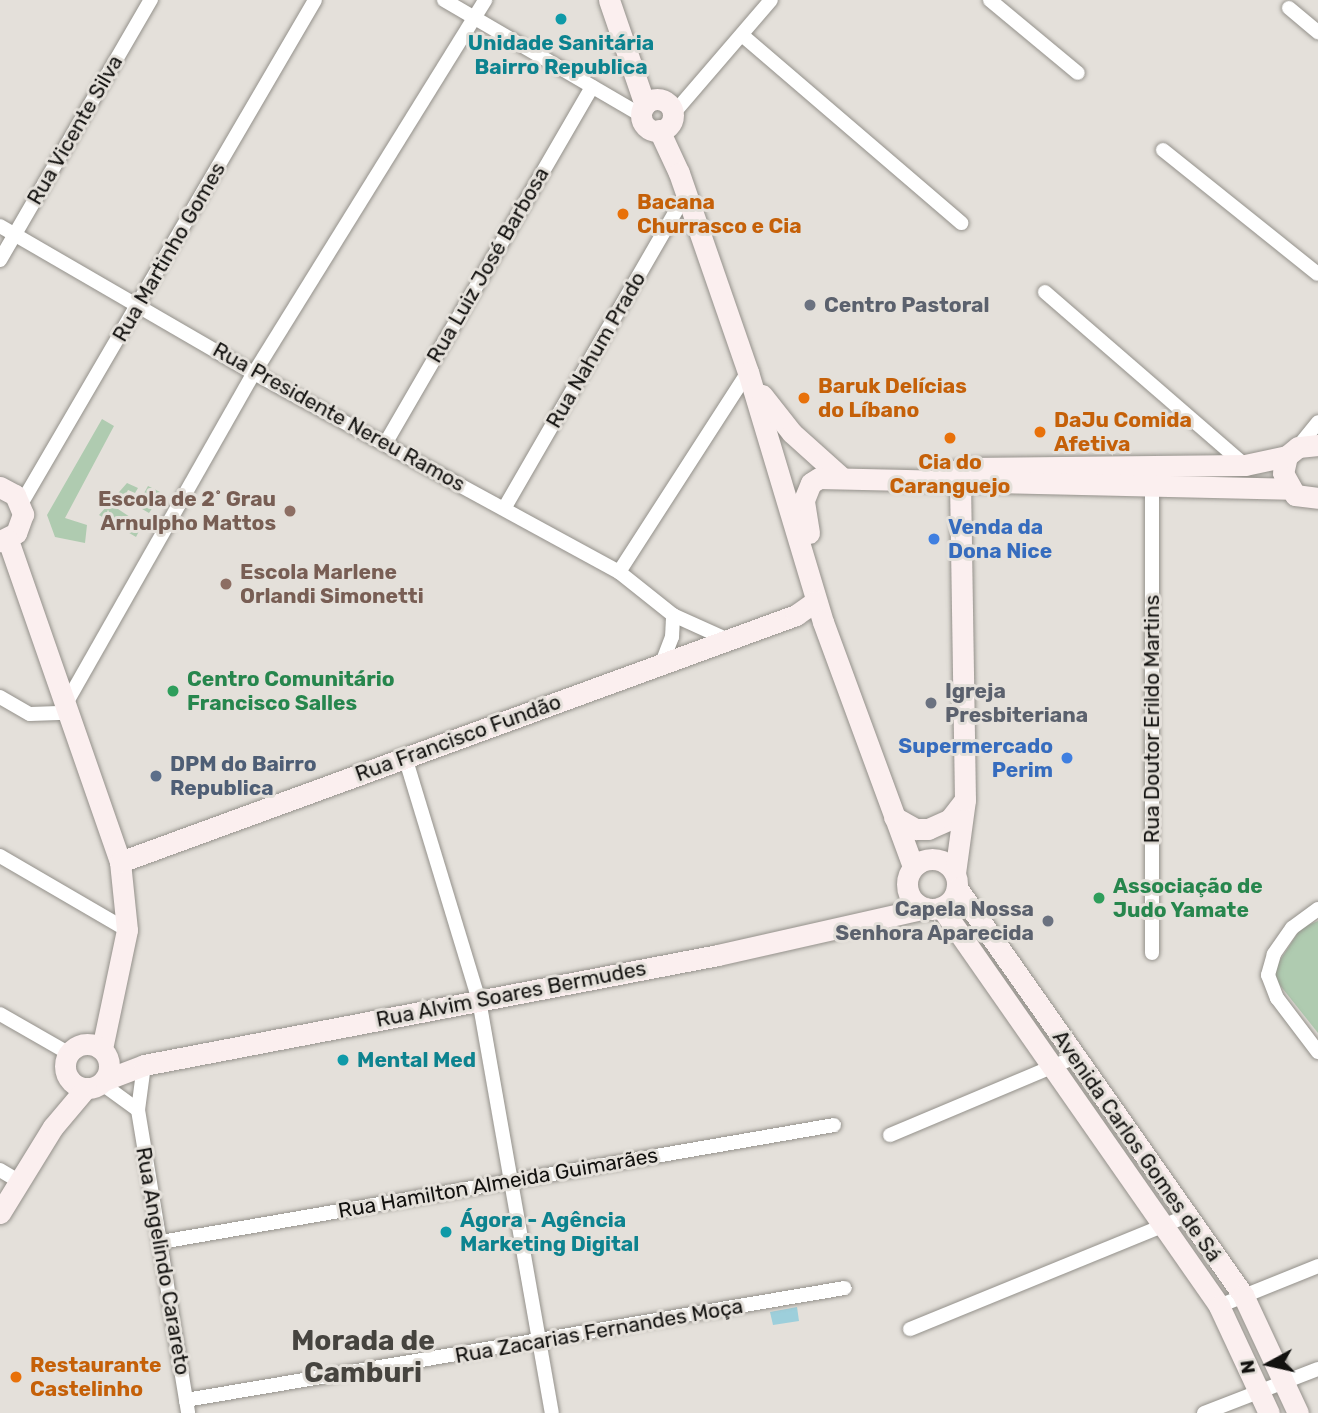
<!DOCTYPE html>
<html>
<head>
<meta charset="utf-8">
<style>
	body { margin:0 }
	#map { position:relative; width:1318px; height:1413px; overflow:hidden; background:#e4e0da; font-family:Rubik,sans-serif }
	div>[style] { position:absolute }
	[style*='--x'] { left:calc(var(--x)*1px); top:calc(var(--y)*1px); width:calc(var(--w)*1px); rotate:calc(var(--a)*1deg) }
	.green>* { inset:0; background:#afcbb0 }
	.water>* { inset:0; background:#9dcfdb }
	.roads { filter:drop-shadow(0 0 2px #94918b) drop-shadow(0 0 2px #94918b) }
	.street>* { height:14px; margin:-7px; padding:0 7px; transform-origin:7px; border-radius:7px; background:#fff }
	.secondary>* { height:21px; margin:-10.5px; padding:0 10.5px; transform-origin:10.5px; border-radius:10.5px; background:#fbefef }
	.secondary>.ring { margin:-10.5px; padding:0; box-sizing:content-box; background:none; border:21px solid #fbefef; border-radius:50% }
	.dots>* { width:19px; height:19px; translate:-50% -50%; box-sizing:border-box; border:4px solid #e4e0da; border-radius:50% }
	span { translate:-50% -50%; white-space:nowrap; text-align:center; line-height:1.15; -webkit-text-stroke:6px #e4e0da; paint-order:stroke }
	.culture-label { font-size:21px; color:#0d838f; font-weight:700 }
	.left { translate:0 -50%; text-align:left }
	.street-label { font-size:21px; color:#12110f }
	.food-label { font-size:21px; color:#c56008; font-weight:700 }
	.worship-label { font-size:21px; color:#5b616d; font-weight:700 }
	.right { translate:-100% -50%; text-align:right }
	.education-label { font-size:21px; color:#785e54; font-weight:700 }
	.shop-label { font-size:21px; color:#366cbe; font-weight:700 }
	.leisure-label { font-size:21px; color:#27864d; font-weight:700 }
	.service-label { font-size:21px; color:#4e5e75; font-weight:700 }
	.district-label { font-size:28px; color:#46443f; font-weight:700 }
	.north { position:absolute; left:1234px; top:1329px; width:70px; height:70px; -webkit-text-stroke:5px #e4e0da; paint-order:stroke; rotate:262deg; font-size:19px; font-weight:700; line-height:28px; text-align:center; color:#12110f }
	.north::after { content:''; display:block; margin:auto; width:24px; height:32px; background:#12110f; clip-path:polygon(50% 0,100% 100%,50% 72%,0 100%) }
</style>
</head>
<body>
<div id="map">
	<div class="green">
		<i style="clip-path:polygon(102px 419px,114px 426px,65px 518px,87px 525px,85px 543px,55px 537px,47px 515px)"></i>
		<i style="clip-path:polygon(127px 483px,138px 488px,135px 493px,128px 490px,118px 509px,142px 525px,136px 537px,99px 515px)"></i>
		<i style="clip-path:polygon(148px 486px,162px 493px,149px 513px,137px 506px)"></i>
		<i style="clip-path:polygon(1318px 921px,1318px 1033px,1271px 974px,1301px 928px)"></i>
	</div>
	<div class="water">
		<i style="clip-path:polygon(797px 1307px,799px 1321px,773px 1325px,770px 1312px)"></i>
	</div>
	<div class="roads">
		<div class="street">
			<i style="--x:444;--y:0;--w:228;--a:30.3"></i>
			<i style="--x:990;--y:0;--w:114;--a:39.7"></i>
			<i style="--x:1289;--y:8;--w:38;--a:40"></i>
			<i style="--x:742;--y:35;--w:289;--a:40.6"></i>
			<i style="--x:673;--y:114;--w:150;--a:-49.3"></i>
			<i style="--x:1163;--y:150;--w:198;--a:38.7"></i>
			<i style="--x:0;--y:226;--w:293;--a:30.1"></i>
			<i style="--x:254;--y:373;--w:416;--a:28.6"></i>
			<i style="--x:619;--y:572;--w:69;--a:38.5"></i>
			<i style="--x:673;--y:615;--w:58;--a:24.4"></i>
			<i style="--x:0;--y:260;--w:301;--a:-59.9"></i>
			<i style="--x:1045;--y:292;--w:264;--a:40.9"></i>
			<i style="--x:385;--y:444;--w:413;--a:-59.9"></i>
			<i style="--x:1298;--y:447;--w:32;--a:-51"></i>
			<i style="--x:21;--y:504;--w:583;--a:-59.74"></i>
			<i style="--x:505;--y:507;--w:362;--a:-60"></i>
			<i style="--x:619;--y:572;--w:238;--a:-57.2"></i>
			<i style="--x:662;--y:663;--w:28;--a:-69"></i>
			<i style="--x:672;--y:637;--w:22;--a:-87"></i>
			<i style="--x:0;--y:697;--w:34;--a:30"></i>
			<i style="--x:30;--y:714;--w:36;--a:-2"></i>
			<i style="--x:64;--y:707;--w:384;--a:-60.4"></i>
			<i style="--x:254;--y:373;--w:439;--a:-58.2"></i>
			<i style="--x:405;--y:757;--w:254;--a:73.1"></i>
			<i style="--x:479;--y:1000;--w:419;--a:80"></i>
			<i style="--x:0;--y:856;--w:147;--a:30.2"></i>
			<i style="--x:1318;--y:909;--w:32;--a:144"></i>
			<i style="--x:1292;--y:928;--w:32;--a:125"></i>
			<i style="--x:1274;--y:954;--w:22;--a:106"></i>
			<i style="--x:1268;--y:975;--w:25;--a:69"></i>
			<i style="--x:1277;--y:998;--w:68;--a:52.8"></i>
			<i style="--x:1152;--y:953;--w:468;--a:-90"></i>
			<i style="--x:0;--y:1014;--w:78;--a:29.8"></i>
			<i style="--x:144;--y:1065;--w:45;--a:97.6"></i>
			<i style="--x:138;--y:1110;--w:307;--a:80.6"></i>
			<i style="--x:101;--y:1083;--w:46;--a:36.1"></i>
			<i style="--x:890;--y:1135;--w:199;--a:-22.8"></i>
			<i style="--x:0;--y:1170;--w:23;--a:31"></i>
			<i style="--x:161;--y:1242;--w:683;--a:-9.86"></i>
			<i style="--x:1219;--y:1306;--w:107;--a:-22"></i>
			<i style="--x:910;--y:1329;--w:299;--a:-22.2"></i>
			<i style="--x:186;--y:1400;--w:668;--a:-9.65"></i>
			<i style="--x:1204;--y:1413;--w:122;--a:-21.1"></i>
		</div>
		<div class="secondary">
			<i style="--x:609;--y:0;--w:111;--a:71.1"></i>
			<i class="ring" style="left:641px;top:99px;width:11px;height:11px"></i>
			<i style="--x:659;--y:130;--w:47;--a:65.1"></i>
			<i style="--x:679;--y:173;--w:211;--a:70.9"></i>
			<i style="--x:748;--y:372;--w:261;--a:73.3"></i>
			<i style="--x:823;--y:622;--w:261;--a:69.8"></i>
			<i style="--x:762;--y:395;--w:48;--a:51.7"></i>
			<i style="--x:792;--y:433;--w:66;--a:41.9"></i>
			<i style="--x:1318;--y:445;--w:20;--a:174"></i>
			<i style="--x:1298;--y:447;--w:14;--a:141"></i>
			<i style="--x:1287;--y:456;--w:17;--a:103"></i>
			<i style="--x:1283;--y:473;--w:25;--a:61"></i>
			<i style="--x:1295;--y:495;--w:23;--a:7"></i>
			<i style="--x:944;--y:473;--w:26;--a:-11"></i>
			<i style="--x:970;--y:468;--w:275;--a:-0.6"></i>
			<i style="--x:1245;--y:465;--w:43;--a:-12.1"></i>
			<i style="--x:0;--y:487;--w:17;--a:28"></i>
			<i style="--x:15;--y:495;--w:21;--a:67"></i>
			<i style="--x:23;--y:514;--w:20;--a:110"></i>
			<i style="--x:16;--y:533;--w:18;--a:153"></i>
			<i style="--x:809;--y:533;--w:33;--a:-99"></i>
			<i style="--x:804;--y:500;--w:18;--a:-68"></i>
			<i style="--x:811;--y:483;--w:9;--a:-32"></i>
			<i style="--x:819;--y:478;--w:470;--a:1.3"></i>
			<i style="--x:8;--y:540;--w:341;--a:70.8"></i>
			<i style="--x:120;--y:862;--w:68;--a:84.1"></i>
			<i style="--x:127;--y:930;--w:122;--a:101.9"></i>
			<i style="--x:894;--y:817;--w:25;--a:29"></i>
			<i style="--x:916;--y:829;--w:12;--a:0"></i>
			<i style="--x:928;--y:829;--w:24;--a:-24"></i>
			<i style="--x:950;--y:819;--w:24;--a:-52"></i>
			<i class="ring" style="left:907px;top:859px;width:29px;height:29px"></i>
			<i style="--x:120;--y:862;--w:720;--a:-20.07"></i>
			<i style="--x:796;--y:615;--w:24;--a:-35"></i>
			<i style="--x:955;--y:873;--w:74;--a:-82.2"></i>
			<i style="--x:965;--y:800;--w:317;--a:-90.9"></i>
			<i style="--x:957;--y:888;--w:497;--a:54.9"></i>
			<i style="--x:1243;--y:1295;--w:130;--a:65"></i>
			<i style="--x:941;--y:907;--w:486;--a:55.1"></i>
			<i style="--x:1219;--y:1306;--w:118;--a:65"></i>
			<i class="ring" style="left:65px;top:1044px;width:23px;height:23px"></i>
			<i style="--x:105;--y:1080;--w:42;--a:-21"></i>
			<i style="--x:144;--y:1065;--w:584;--a:-10.85"></i>
			<i style="--x:718;--y:955;--w:213;--a:-12.7"></i>
			<i style="--x:0;--y:1213;--w:101;--a:-58.4"></i>
			<i style="--x:53;--y:1127;--w:51;--a:-49.8"></i>
		</div>
	</div>
	<div class="dots">
		<i style="left:561px;top:19px;background:#0f9aa8"></i>
		<i style="left:623px;top:214px;background:#e8710a"></i>
		<i style="left:810px;top:305px;background:#6b7280"></i>
		<i style="left:804px;top:398px;background:#e8710a"></i>
		<i style="left:1040px;top:432px;background:#e8710a"></i>
		<i style="left:950px;top:438px;background:#e8710a"></i>
		<i style="left:290px;top:511px;background:#8d6e63"></i>
		<i style="left:934px;top:539px;background:#3f7fe0"></i>
		<i style="left:226px;top:584px;background:#8d6e63"></i>
		<i style="left:173px;top:691px;background:#2e9e5b"></i>
		<i style="left:931px;top:703px;background:#6b7280"></i>
		<i style="left:1067px;top:758px;background:#3f7fe0"></i>
		<i style="left:156px;top:776px;background:#5c6f8a"></i>
		<i style="left:1099px;top:898px;background:#2e9e5b"></i>
		<i style="left:1048px;top:921px;background:#6b7280"></i>
		<i style="left:343px;top:1060px;background:#0f9aa8"></i>
		<i style="left:446px;top:1232px;background:#0f9aa8"></i>
		<i style="left:16px;top:1377px;background:#e8710a"></i>
	</div>
	<div class="culture-label">
		<span style="left:561px;top:55px">Unidade Sanitária<br>Bairro Republica</span>
		<span class="left" style="left:357px;top:1060px">Mental Med</span>
		<span class="left" style="left:460px;top:1232px">Ágora - Agência<br>Marketing Digital</span>
	</div>
	<div class="street-label">
		<span style="left:75px;top:130px;rotate:-60deg">Rua Vicente Silva</span>
		<span style="left:169px;top:252px;rotate:-60deg">Rua Martinho Gomes</span>
		<span style="left:488px;top:265px;rotate:-60deg">Rua Luiz José Barbosa</span>
		<span style="left:596px;top:350px;rotate:-60deg">Rua Nahum Prado</span>
		<span style="left:339px;top:417px;rotate:29deg">Rua Presidente Nereu Ramos</span>
		<span style="left:1152px;top:719px;rotate:-90deg">Rua Doutor Erildo Martins</span>
		<span style="left:458px;top:738px;rotate:-20deg">Rua Francisco Fundão</span>
		<span style="left:511px;top:994px;rotate:-11deg">Rua Alvim Soares Bermudes</span>
		<span style="left:1137px;top:1146px;rotate:55deg">Avenida Carlos Gomes de Sá</span>
		<span style="left:498px;top:1183px;rotate:-10deg">Rua Hamilton Almeida Guimarães</span>
		<span style="left:163px;top:1261px;rotate:80deg">Rua Angelindo Carareto</span>
		<span style="left:599px;top:1331px;rotate:-10deg">Rua Zacarias Fernandes Moça</span>
	</div>
	<div class="food-label">
		<span class="left" style="left:637px;top:214px">Bacana<br>Churrasco e Cia</span>
		<span class="left" style="left:818px;top:398px">Baruk Delícias<br>do Líbano</span>
		<span class="left" style="left:1054px;top:432px">DaJu Comida<br>Afetiva</span>
		<span style="left:950px;top:474px">Cia do<br>Caranguejo</span>
		<span class="left" style="left:30px;top:1377px">Restaurante<br>Castelinho</span>
	</div>
	<div class="worship-label">
		<span class="left" style="left:824px;top:305px">Centro Pastoral</span>
		<span class="left" style="left:945px;top:703px">Igreja<br>Presbiteriana</span>
		<span class="right" style="left:1034px;top:921px">Capela Nossa<br>Senhora Aparecida</span>
	</div>
	<div class="education-label">
		<span class="right" style="left:276px;top:511px">Escola de 2˚ Grau<br>Arnulpho Mattos</span>
		<span class="left" style="left:240px;top:584px">Escola Marlene<br>Orlandi Simonetti</span>
	</div>
	<div class="shop-label">
		<span class="left" style="left:948px;top:539px">Venda da<br>Dona Nice</span>
		<span class="right" style="left:1053px;top:758px">Supermercado<br>Perim</span>
	</div>
	<div class="leisure-label">
		<span class="left" style="left:187px;top:691px">Centro Comunitário<br>Francisco Salles</span>
		<span class="left" style="left:1113px;top:898px">Associação de<br>Judo Yamate</span>
	</div>
	<div class="service-label">
		<span class="left" style="left:170px;top:776px">DPM do Bairro<br>Republica</span>
	</div>
	<div class="district-label">
		<span style="left:363px;top:1357px">Morada de<br>Camburi</span>
	</div>
	<div class="north">N</div>
</div>
</body>
</html>
